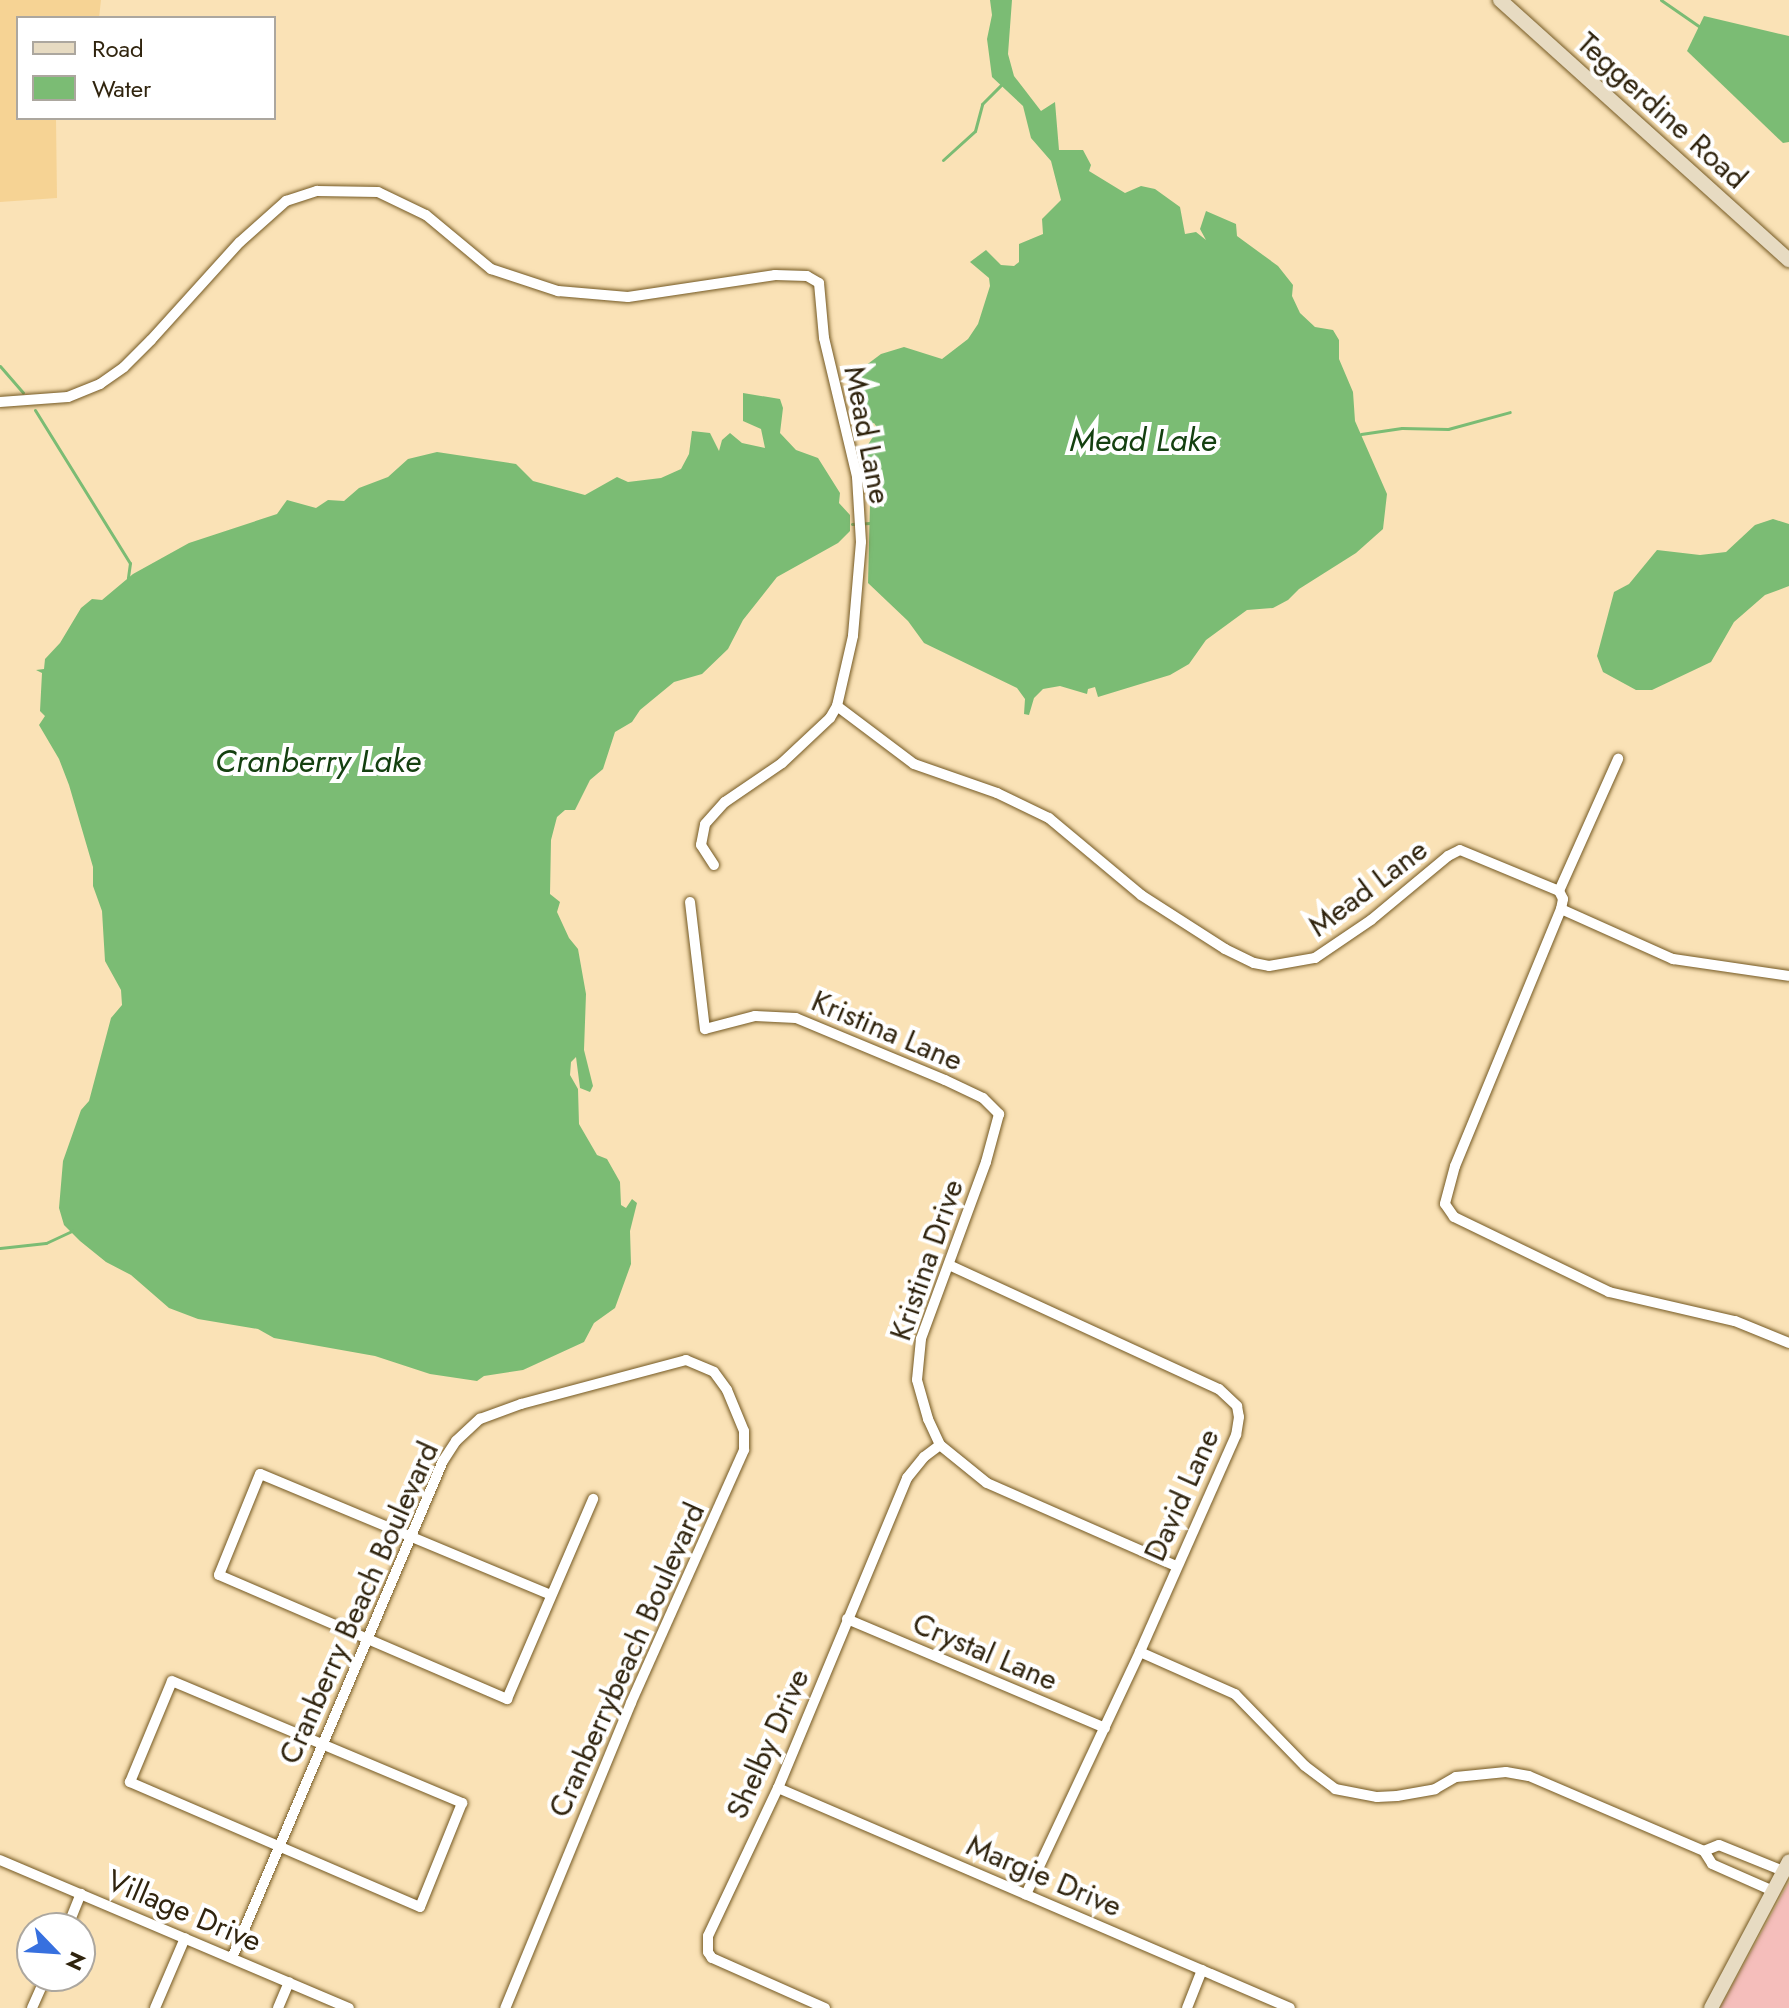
<!DOCTYPE html>
<html>
<head>
<meta charset="utf-8">
<style>
	body { margin:0 }
	#map { position:relative; width:1789px; height:2008px; overflow:hidden; background:#fae2b6; font-family:Jost,sans-serif }
	div>[style] { position:absolute }
	[style*='--x'] { left:calc(var(--x)*1px); top:calc(var(--y)*1px); width:calc(var(--w)*1px); rotate:calc(var(--a)*1deg) }
	.built>* { inset:0; background:#f6d394 }
	.green>* { inset:0; background:#f5bebb }
	.water>* { inset:0; background:#7bbc74 }
	.stream>* { height:3px; margin:-1.5px; padding:0 1.5px; transform-origin:1.5px; border-radius:1.5px; background:#7bbc74 }
	.roads { filter:drop-shadow(0 0 2px #745923) drop-shadow(0 0 2px #745923) }
	.street>* { height:10px; margin:-5px; padding:0 5px; transform-origin:5px; border-radius:5px; background:#fff }
	.secondary>* { height:14px; margin:-7px; padding:0 7px; transform-origin:7px; border-radius:7px; background:#e7dbc2 }
	span { translate:-50% -50%; white-space:nowrap; text-align:center; line-height:1.15; -webkit-text-stroke:8px #fff; paint-order:stroke }
	.street-label { font-size:30px; color:#30240e }
	.water-label { font-size:32px; color:#144010; font-style:italic }
	.legend { position:absolute; left:16px; top:16px; width:260px; height:104px; box-sizing:border-box; background:#fff; border:2px solid #aca79f; margin:0; padding:10px 14px; list-style:none; font-size:24px; color:#30240e }
	.legend li { display:flex; align-items:center; gap:16px; height:40px }
	.legend b { width:40px; border:2px solid #aca79f }
	.north { position:absolute; left:16px; top:1912px; width:80px; height:80px; box-sizing:border-box; background:#fff; border:2px solid #aca79f; border-radius:50%; rotate:115deg; font-size:22px; font-weight:700; line-height:32px; text-align:center; color:#30240e }
	.north::after { content:''; display:block; margin:auto; width:28px; height:36px; background:#3770df; clip-path:polygon(50% 0,100% 100%,50% 72%,0 100%) }
</style>
</head>
<body>
<div id="map">
	<div class="built">
		<i style="clip-path:polygon(0 0,101px 0,99px 18px,18px 18px,18px 118px,56px 118px,57px 198px,0 202px)"></i>
	</div>
	<div class="green">
		<i style="clip-path:polygon(1789px 1882px,1789px 2008px,1720px 2008px)"></i>
	</div>
	<div class="water">
		<i style="clip-path:polygon(990px 0,1012px 0,1008px 54px,1014px 76px,1041px 111px,1055px 102px,1059px 150px,1083px 150px,1091px 165px,1089px 171px,1125px 193px,1141px 186px,1155px 189px,1180px 207px,1185px 234px,1196px 232px,1206px 240px,1200px 229px,1206px 211px,1236px 224px,1237px 236px,1278px 266px,1293px 285px,1292px 296px,1300px 313px,1315px 327px,1333px 330px,1339px 340px,1339px 359px,1353px 392px,1355px 421px,1387px 494px,1383px 529px,1356px 553px,1299px 589px,1288px 600px,1273px 608px,1247px 610px,1206px 640px,1189px 664px,1170px 675px,1098px 697px,1095px 687px,1088px 689px,1087px 694px,1060px 686px,1043px 689px,1034px 698px,1029px 715px,1024px 714px,1025px 699px,1017px 688px,924px 643px,908px 621px,868px 583px,870px 503px,862px 454px,878px 429px,874px 423px,860px 429px,846px 390px,861px 369px,881px 354px,904px 347px,942px 359px,968px 339px,978px 324px,990px 286px,989px 278px,970px 262px,986px 250px,1001px 265px,1014px 266px,1019px 262px,1019px 244px,1043px 234px,1042px 219px,1061px 200px,1051px 161px,1031px 138px,1023px 106px,992px 77px,987px 39px,992px 15px)"></i>
		<i style="clip-path:polygon(1704px 16px,1789px 36px,1789px 142px,1783px 143px,1687px 51px)"></i>
		<i style="clip-path:polygon(743px 393px,780px 399px,783px 408px,780px 433px,796px 450px,818px 458px,840px 493px,839px 503px,850px 515px,850px 531px,838px 543px,777px 577px,743px 620px,728px 649px,702px 674px,674px 682px,640px 710px,632px 722px,615px 732px,603px 769px,590px 780px,575px 810px,565px 810px,557px 817px,551px 840px,550px 894px,560px 902px,557px 912px,569px 938px,578px 949px,586px 994px,584px 1050px,593px 1086px,590px 1092px,580px 1088px,576px 1057px,571px 1062px,570px 1075px,578px 1089px,579px 1124px,597px 1155px,607px 1159px,620px 1182px,621px 1205px,626px 1208px,632px 1199px,637px 1203px,630px 1231px,631px 1264px,615px 1308px,594px 1323px,584px 1342px,523px 1370px,484px 1376px,477px 1381px,430px 1374px,375px 1356px,274px 1338px,258px 1329px,198px 1319px,169px 1308px,131px 1275px,106px 1262px,80px 1241px,64px 1225px,59px 1208px,63px 1161px,81px 1110px,89px 1101px,111px 1018px,122px 1005px,121px 990px,105px 961px,102px 911px,93px 886px,93px 867px,69px 785px,59px 759px,39px 725px,45px 716px,40px 711px,42px 673px,36px 670px,44px 669px,45px 659px,60px 643px,81px 608px,92px 599px,102px 600px,133px 574px,189px 543px,277px 514px,287px 500px,316px 508px,328px 500px,344px 501px,359px 488px,388px 477px,408px 459px,437px 452px,516px 464px,533px 481px,585px 495px,617px 477px,628px 482px,661px 478px,681px 469px,689px 454px,692px 431px,710px 433px,719px 451px,722px 440px,730px 433px,742px 443px,765px 448px,761px 429px,743px 421px)"></i>
		<i style="clip-path:polygon(1773px 519px,1789px 524px,1789px 586px,1765px 595px,1734px 622px,1711px 662px,1652px 690px,1636px 690px,1603px 672px,1597px 656px,1614px 592px,1629px 584px,1657px 550px,1700px 555px,1726px 552px,1755px 525px)"></i>
	</div>
	<div class="stream">
		<i style="--x:1661;--y:0;--w:47;--a:34.7"></i>
		<i style="--x:943;--y:160;--w:43;--a:-42.2"></i>
		<i style="--x:975;--y:131;--w:28;--a:-75"></i>
		<i style="--x:982;--y:104;--w:27;--a:-45"></i>
		<i style="--x:0;--y:366;--w:35;--a:49"></i>
		<i style="--x:35;--y:410;--w:180;--a:58.2"></i>
		<i style="--x:130;--y:563;--w:15;--a:98"></i>
		<i style="--x:1361;--y:434;--w:41;--a:-8.3"></i>
		<i style="--x:1402;--y:428;--w:46;--a:1.2"></i>
		<i style="--x:1448;--y:429;--w:64;--a:-15.3"></i>
		<i style="--x:852;--y:524;--w:18;--a:-3"></i>
		<i style="--x:0;--y:1248;--w:46;--a:-6.2"></i>
		<i style="--x:46;--y:1243;--w:29;--a:-25"></i>
	</div>
	<div class="roads">
		<div class="street">
			<i style="--x:0;--y:402;--w:68;--a:-4.2"></i>
			<i style="--x:68;--y:397;--w:35;--a:-22"></i>
			<i style="--x:100;--y:384;--w:29;--a:-35"></i>
			<i style="--x:124;--y:367;--w:38;--a:-45"></i>
			<i style="--x:151;--y:340;--w:132;--a:-47.8"></i>
			<i style="--x:240;--y:242;--w:62;--a:-41.7"></i>
			<i style="--x:286;--y:201;--w:33;--a:-18"></i>
			<i style="--x:317;--y:191;--w:61;--a:0.9"></i>
			<i style="--x:378;--y:192;--w:53;--a:25.6"></i>
			<i style="--x:426;--y:215;--w:85;--a:39.7"></i>
			<i style="--x:491;--y:269;--w:71;--a:18.2"></i>
			<i style="--x:558;--y:291;--w:70;--a:4.9"></i>
			<i style="--x:628;--y:297;--w:149;--a:-8.5"></i>
			<i style="--x:775;--y:275;--w:32;--a:2"></i>
			<i style="--x:807;--y:276;--w:14;--a:30"></i>
			<i style="--x:819;--y:283;--w:55;--a:84.8"></i>
			<i style="--x:824;--y:338;--w:143;--a:76.6"></i>
			<i style="--x:857;--y:477;--w:65;--a:86.5"></i>
			<i style="--x:861;--y:542;--w:94;--a:94.9"></i>
			<i style="--x:853;--y:636;--w:72;--a:102.9"></i>
			<i style="--x:837;--y:706;--w:96;--a:37"></i>
			<i style="--x:914;--y:764;--w:88;--a:19.3"></i>
			<i style="--x:997;--y:793;--w:58;--a:25.7"></i>
			<i style="--x:1049;--y:818;--w:120;--a:39.9"></i>
			<i style="--x:1141;--y:895;--w:100;--a:32.7"></i>
			<i style="--x:1225;--y:949;--w:32;--a:26"></i>
			<i style="--x:1254;--y:963;--w:15;--a:11"></i>
			<i style="--x:1269;--y:966;--w:47;--a:-9.9"></i>
			<i style="--x:1315;--y:958;--w:68;--a:-34.2"></i>
			<i style="--x:1371;--y:920;--w:100;--a:-39.7"></i>
			<i style="--x:1448;--y:856;--w:13;--a:-27"></i>
			<i style="--x:1460;--y:850;--w:107;--a:22.5"></i>
			<i style="--x:1559;--y:891;--w:9;--a:63"></i>
			<i style="--x:1563;--y:899;--w:10;--a:101"></i>
			<i style="--x:1561;--y:909;--w:278;--a:112.4"></i>
			<i style="--x:1455;--y:1166;--w:39;--a:105"></i>
			<i style="--x:1445;--y:1204;--w:16;--a:55"></i>
			<i style="--x:1454;--y:1217;--w:172;--a:25.8"></i>
			<i style="--x:1609;--y:1292;--w:129;--a:13"></i>
			<i style="--x:1735;--y:1321;--w:58;--a:22.2"></i>
			<i style="--x:714;--y:865;--w:24;--a:-123"></i>
			<i style="--x:701;--y:845;--w:21;--a:-79"></i>
			<i style="--x:705;--y:824;--w:30;--a:-48"></i>
			<i style="--x:725;--y:802;--w:69;--a:-34.4"></i>
			<i style="--x:782;--y:763;--w:66;--a:-43.2"></i>
			<i style="--x:830;--y:718;--w:14;--a:-60"></i>
			<i style="--x:1559;--y:891;--w:145;--a:-65.9"></i>
			<i style="--x:690;--y:902;--w:128;--a:83.3"></i>
			<i style="--x:705;--y:1029;--w:52;--a:-14.6"></i>
			<i style="--x:755;--y:1016;--w:41;--a:2.8"></i>
			<i style="--x:796;--y:1018;--w:161;--a:22.6"></i>
			<i style="--x:945;--y:1080;--w:42;--a:25.3"></i>
			<i style="--x:983;--y:1098;--w:23;--a:45"></i>
			<i style="--x:999;--y:1114;--w:50;--a:105.2"></i>
			<i style="--x:986;--y:1162;--w:189;--a:110.2"></i>
			<i style="--x:921;--y:1339;--w:41;--a:95.6"></i>
			<i style="--x:917;--y:1380;--w:41;--a:74.2"></i>
			<i style="--x:928;--y:1419;--w:29;--a:65"></i>
			<i style="--x:940;--y:1445;--w:60;--a:39"></i>
			<i style="--x:987;--y:1483;--w:206;--a:23.7"></i>
			<i style="--x:1561;--y:909;--w:123;--a:24.1"></i>
			<i style="--x:1673;--y:959;--w:117;--a:8.3"></i>
			<i style="--x:949;--y:1265;--w:297;--a:24.7"></i>
			<i style="--x:1219;--y:1389;--w:25;--a:43"></i>
			<i style="--x:1237;--y:1406;--w:11;--a:80"></i>
			<i style="--x:1239;--y:1417;--w:18;--a:99"></i>
			<i style="--x:1236;--y:1435;--w:237;--a:113.9"></i>
			<i style="--x:1140;--y:1652;--w:268;--a:115.2"></i>
			<i style="--x:551;--y:1595;--w:315;--a:-157.4"></i>
			<i style="--x:260;--y:1474;--w:109;--a:112.1"></i>
			<i style="--x:219;--y:1575;--w:314;--a:23.3"></i>
			<i style="--x:507;--y:1699;--w:218;--a:-66.7"></i>
			<i style="--x:847;--y:1619;--w:280;--a:22.9"></i>
			<i style="--x:1140;--y:1652;--w:104;--a:23.9"></i>
			<i style="--x:1235;--y:1694;--w:100;--a:45.8"></i>
			<i style="--x:1305;--y:1766;--w:38;--a:37"></i>
			<i style="--x:1335;--y:1789;--w:43;--a:10.8"></i>
			<i style="--x:1377;--y:1797;--w:20;--a:-3"></i>
			<i style="--x:1397;--y:1796;--w:39;--a:-10"></i>
			<i style="--x:1435;--y:1789;--w:24;--a:-30"></i>
			<i style="--x:1456;--y:1777;--w:50;--a:-5.7"></i>
			<i style="--x:1506;--y:1772;--w:23;--a:10"></i>
			<i style="--x:1529;--y:1776;--w:190;--a:23.2"></i>
			<i style="--x:1704;--y:1851;--w:15;--a:58"></i>
			<i style="--x:1712;--y:1864;--w:64;--a:23.8"></i>
			<i style="--x:172;--y:1681;--w:315;--a:22.8"></i>
			<i style="--x:462;--y:1803;--w:112;--a:112"></i>
			<i style="--x:420;--y:1907;--w:316;--a:-156.7"></i>
			<i style="--x:130;--y:1782;--w:109;--a:-67.4"></i>
			<i style="--x:778;--y:1788;--w:557;--a:23.25"></i>
			<i style="--x:1704;--y:1851;--w:16;--a:-22"></i>
			<i style="--x:1719;--y:1845;--w:69;--a:22.1"></i>
			<i style="--x:0;--y:1860;--w:379;--a:23"></i>
			<i style="--x:67;--y:1928;--w:37;--a:-68"></i>
			<i style="--x:232;--y:1958;--w:540;--a:-67"></i>
			<i style="--x:443;--y:1461;--w:24;--a:-57"></i>
			<i style="--x:456;--y:1441;--w:33;--a:-43"></i>
			<i style="--x:480;--y:1419;--w:44;--a:-20.1"></i>
			<i style="--x:521;--y:1404;--w:171;--a:-14.9"></i>
			<i style="--x:686;--y:1360;--w:30;--a:23"></i>
			<i style="--x:714;--y:1372;--w:22;--a:54"></i>
			<i style="--x:727;--y:1390;--w:44;--a:67.5"></i>
			<i style="--x:744;--y:1431;--w:19;--a:90"></i>
			<i style="--x:744;--y:1450;--w:277;--a:114.1"></i>
			<i style="--x:631;--y:1703;--w:330;--a:112.4"></i>
			<i style="--x:32;--y:2008;--w:35;--a:-66"></i>
			<i style="--x:155;--y:2008;--w:76;--a:-66.8"></i>
			<i style="--x:278;--y:2008;--w:28;--a:-67"></i>
			<i style="--x:825;--y:2008;--w:124;--a:-156.1"></i>
			<i style="--x:712;--y:1958;--w:7;--a:-124"></i>
			<i style="--x:708;--y:1952;--w:16;--a:-90"></i>
			<i style="--x:708;--y:1936;--w:164;--a:-64.7"></i>
			<i style="--x:778;--y:1788;--w:336;--a:-67.4"></i>
			<i style="--x:907;--y:1478;--w:27;--a:-51"></i>
			<i style="--x:924;--y:1457;--w:20;--a:-37"></i>
			<i style="--x:1187;--y:2008;--w:41;--a:-68.5"></i>
		</div>
		<div class="secondary">
			<i style="--x:1500;--y:0;--w:389;--a:42"></i>
			<i style="--x:1711;--y:2008;--w:166;--a:-62"></i>
		</div>
	</div>
	<div class="street-label">
		<span style="left:1662px;top:111px;rotate:42deg">Teggerdine Road</span>
		<span style="left:867px;top:435px;rotate:79deg">Mead Lane</span>
		<span style="left:1368px;top:888px;rotate:-37deg">Mead Lane</span>
		<span style="left:887px;top:1031px;rotate:23deg">Kristina Lane</span>
		<span style="left:927px;top:1260px;rotate:-71deg">Kristina Drive</span>
		<span style="left:1182px;top:1495px;rotate:-66deg">David Lane</span>
		<span style="left:359px;top:1603px;rotate:-66deg">Cranberry Beach Boulevard</span>
		<span style="left:985px;top:1652px;rotate:23deg">Crystal Lane</span>
		<span style="left:627px;top:1660px;rotate:-66deg">Cranberrybeach Boulevard</span>
		<span style="left:768px;top:1744px;rotate:-66deg">Shelby Drive</span>
		<span style="left:1044px;top:1876px;rotate:23deg">Margie Drive</span>
		<span style="left:184px;top:1911px;rotate:23deg">Village Drive</span>
	</div>
	<div class="water-label">
		<span style="left:1143px;top:440px">Mead Lake</span>
		<span style="left:318px;top:761px">Cranberry Lake</span>
	</div>
	<ul class="legend">
	<li><b style="height:10px;background:#e7dbc2"></b>Road</li>
	<li><b style="height:22px;background:#7bbc74"></b>Water</li>
	</ul>
	<div class="north">N</div>
</div>
</body>
</html>
